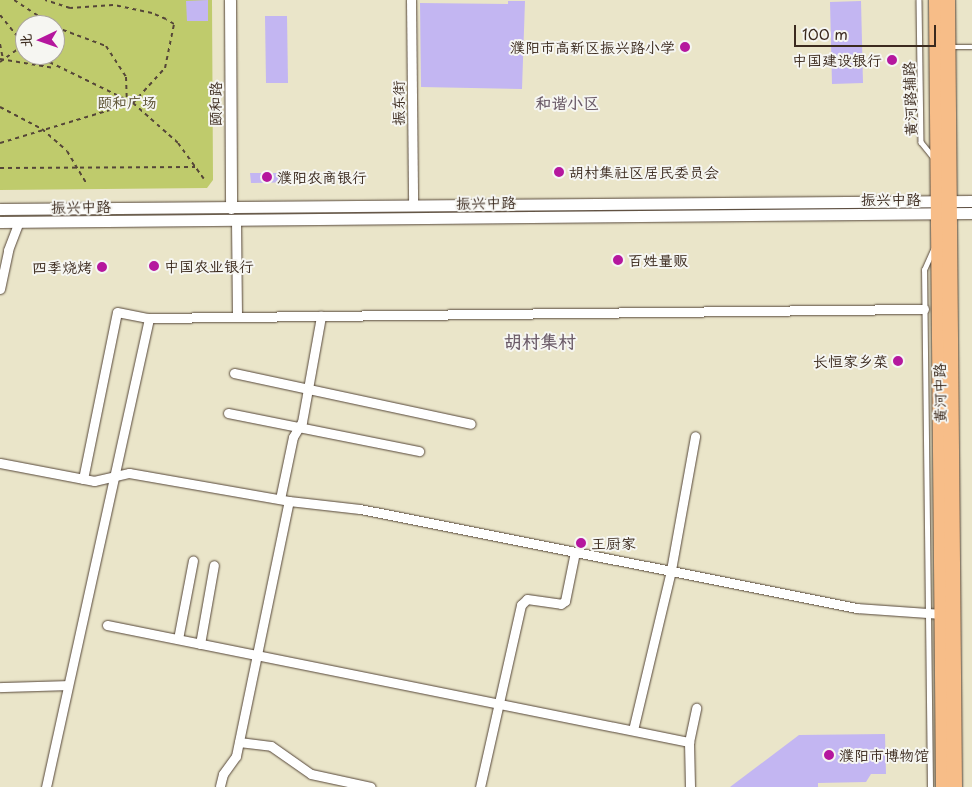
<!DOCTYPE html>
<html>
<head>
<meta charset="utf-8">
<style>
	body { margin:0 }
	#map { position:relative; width:972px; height:787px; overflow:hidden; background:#eae5c9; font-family:"Playpen Sans","LXGW WenKai TC",sans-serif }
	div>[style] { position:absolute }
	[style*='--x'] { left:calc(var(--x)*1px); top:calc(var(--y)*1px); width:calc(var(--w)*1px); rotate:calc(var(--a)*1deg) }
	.green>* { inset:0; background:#bfcb6c }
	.building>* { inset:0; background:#c3b6f2 }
	.path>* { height:2px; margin-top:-1px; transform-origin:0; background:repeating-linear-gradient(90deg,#554638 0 4px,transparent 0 8px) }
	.roads { filter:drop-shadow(0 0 1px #554638) drop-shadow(0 0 1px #554638) }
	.service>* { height:4.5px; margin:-2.25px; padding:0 2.25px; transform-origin:2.25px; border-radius:2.25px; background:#fff }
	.minor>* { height:9px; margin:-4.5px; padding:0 4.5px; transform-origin:4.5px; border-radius:4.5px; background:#fff }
	.tertiary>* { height:11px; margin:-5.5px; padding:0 5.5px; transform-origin:5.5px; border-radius:5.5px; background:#fff }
	.primary>* { height:15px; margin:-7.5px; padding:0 7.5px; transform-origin:7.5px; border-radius:7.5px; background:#f7bd88 }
	.dots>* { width:14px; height:14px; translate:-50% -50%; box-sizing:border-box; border:2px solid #f6f6f2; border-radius:50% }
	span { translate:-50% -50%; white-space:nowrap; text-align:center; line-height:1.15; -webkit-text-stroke:4px #f6f6f2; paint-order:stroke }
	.poi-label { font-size:15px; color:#3b2a1e }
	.right { translate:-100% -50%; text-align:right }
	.left { translate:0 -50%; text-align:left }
	.street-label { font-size:15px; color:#3b2a1e }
	.park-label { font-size:15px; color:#5c5232 }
	.neighbourhood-label { font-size:16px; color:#6b5b68; font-weight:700 }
	.quarter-label { font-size:18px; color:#6b5b68; font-weight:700 }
	.north { position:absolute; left:15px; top:15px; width:50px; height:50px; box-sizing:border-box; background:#f6f6f2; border:1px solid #aba49d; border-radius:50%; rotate:267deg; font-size:14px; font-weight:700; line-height:20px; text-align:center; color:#3b2a1e }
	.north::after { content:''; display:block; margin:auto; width:18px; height:22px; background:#b5179e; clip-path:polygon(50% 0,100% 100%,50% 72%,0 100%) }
	.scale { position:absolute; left:794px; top:25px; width:142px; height:22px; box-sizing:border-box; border:2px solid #3b2a1e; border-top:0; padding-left:6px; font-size:15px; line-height:18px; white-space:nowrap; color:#3b2a1e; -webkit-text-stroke:4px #f6f6f2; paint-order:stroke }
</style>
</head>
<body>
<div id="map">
	<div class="green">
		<i style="clip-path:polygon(evenodd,0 0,212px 0,213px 180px,207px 188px,0 190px,0 0,25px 25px,55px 25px,55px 55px,25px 55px,25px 25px)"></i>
	</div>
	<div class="building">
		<i style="clip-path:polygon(208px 0,208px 21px,187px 21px,186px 1px)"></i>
		<i style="clip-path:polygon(508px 1px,525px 1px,522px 89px,421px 87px,420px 3px,508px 4px)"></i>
		<i style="clip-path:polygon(861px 1px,863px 83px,832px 84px,830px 2px)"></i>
		<i style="clip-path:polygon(265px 16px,287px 16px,288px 83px,266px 83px)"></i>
		<i style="clip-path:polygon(250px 173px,296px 173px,296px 182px,251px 183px)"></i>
		<i style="clip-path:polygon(885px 734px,886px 774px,871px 774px,866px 782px,818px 783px,818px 787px,730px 787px,799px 735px)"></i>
	</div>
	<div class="path">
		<i style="--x:14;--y:0;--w:45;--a:33.3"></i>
		<i style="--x:0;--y:15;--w:40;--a:51"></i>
		<i style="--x:55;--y:27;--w:54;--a:20.4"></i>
		<i style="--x:106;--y:46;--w:37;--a:57"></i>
		<i style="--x:126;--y:77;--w:23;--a:88"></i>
		<i style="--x:0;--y:44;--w:15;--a:79"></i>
		<i style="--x:35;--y:55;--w:109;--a:26.1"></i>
		<i style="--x:133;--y:103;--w:60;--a:41.6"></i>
		<i style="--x:178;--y:143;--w:44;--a:54.2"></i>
		<i style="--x:0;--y:59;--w:55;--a:9.5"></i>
		<i style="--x:0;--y:62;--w:29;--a:-36"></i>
		<i style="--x:0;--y:107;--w:47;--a:27.6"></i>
		<i style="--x:42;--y:129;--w:33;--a:41"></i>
		<i style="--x:67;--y:151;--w:39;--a:59"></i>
		<i style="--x:0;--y:143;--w:139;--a:-16.7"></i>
		<i style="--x:133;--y:103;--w:47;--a:-47.6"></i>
		<i style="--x:165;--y:68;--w:45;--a:-78.4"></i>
		<i style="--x:174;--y:24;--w:9;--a:-148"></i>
		<i style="--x:166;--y:19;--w:15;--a:-157"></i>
		<i style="--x:152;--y:13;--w:40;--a:-168"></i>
		<i style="--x:113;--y:5;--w:43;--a:176"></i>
		<i style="--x:70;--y:8;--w:26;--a:-162"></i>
		<i style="--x:0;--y:168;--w:195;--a:-0.3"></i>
	</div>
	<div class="roads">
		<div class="service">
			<i style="--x:919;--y:0;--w:142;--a:89.2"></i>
			<i style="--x:921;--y:142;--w:19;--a:51"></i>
			<i style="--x:951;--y:47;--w:21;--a:0"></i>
			<i style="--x:930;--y:787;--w:517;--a:-90.66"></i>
			<i style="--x:924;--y:270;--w:22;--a:-66"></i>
		</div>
		<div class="minor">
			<i style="--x:411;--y:0;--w:206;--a:89.4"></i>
			<i style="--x:236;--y:220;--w:97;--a:89.4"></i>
			<i style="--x:0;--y:289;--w:40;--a:-78"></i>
			<i style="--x:8;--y:250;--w:30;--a:-69"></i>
			<i style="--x:234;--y:373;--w:242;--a:12.1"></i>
			<i style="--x:228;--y:413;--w:195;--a:11.3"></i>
			<i style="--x:0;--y:463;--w:96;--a:10.8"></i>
			<i style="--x:94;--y:481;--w:36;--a:-13"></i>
			<i style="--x:129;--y:473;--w:162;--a:9.9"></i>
			<i style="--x:289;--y:501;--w:71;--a:6.4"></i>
			<i style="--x:360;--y:509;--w:507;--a:11.27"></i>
			<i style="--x:857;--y:608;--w:84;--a:4.1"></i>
			<i style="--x:83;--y:479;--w:170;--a:-78.5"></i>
			<i style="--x:117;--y:312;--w:33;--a:11"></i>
			<i style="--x:149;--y:318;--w:775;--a:-0.67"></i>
			<i style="--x:280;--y:499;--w:63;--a:-78.2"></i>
			<i style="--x:293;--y:437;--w:17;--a:-59"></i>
			<i style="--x:302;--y:422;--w:108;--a:-79.8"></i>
			<i style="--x:107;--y:625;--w:594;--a:11.37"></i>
			<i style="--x:689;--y:742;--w:35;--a:-78"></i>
			<i style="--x:178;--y:639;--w:80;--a:-79.2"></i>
			<i style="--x:200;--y:644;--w:80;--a:-80"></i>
			<i style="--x:0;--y:687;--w:66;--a:-1.7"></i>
			<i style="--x:633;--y:730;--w:164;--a:-76.6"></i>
			<i style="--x:671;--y:570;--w:136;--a:-79.8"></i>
			<i style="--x:239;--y:742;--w:32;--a:7"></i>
			<i style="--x:271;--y:746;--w:49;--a:35"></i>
			<i style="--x:311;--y:774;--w:61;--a:12.2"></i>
			<i style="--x:689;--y:742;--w:45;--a:88.7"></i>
			<i style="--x:220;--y:786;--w:12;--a:-76"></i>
			<i style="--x:223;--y:774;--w:22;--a:-54"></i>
			<i style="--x:236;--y:756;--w:260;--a:-78.3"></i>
			<i style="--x:46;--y:787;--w:480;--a:-77.6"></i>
			<i style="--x:480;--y:787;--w:187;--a:-77.3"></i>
			<i style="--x:521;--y:605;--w:8;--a:-45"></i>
			<i style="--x:527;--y:599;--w:34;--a:8"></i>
			<i style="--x:561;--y:604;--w:5;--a:-37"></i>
			<i style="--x:565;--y:601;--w:50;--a:-78.5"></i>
		</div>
		<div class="tertiary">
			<i style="--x:230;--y:0;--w:208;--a:89.7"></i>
			<i style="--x:0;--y:209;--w:972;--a:-0.47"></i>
			<i style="--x:0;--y:222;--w:972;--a:-0.53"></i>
		</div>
		<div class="primary">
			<i style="--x:936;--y:0;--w:787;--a:89.49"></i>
			<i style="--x:947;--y:0;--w:787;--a:89.49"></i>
		</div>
	</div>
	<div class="dots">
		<i style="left:685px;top:47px;background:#b5179e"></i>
		<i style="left:892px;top:60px;background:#b5179e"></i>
		<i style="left:559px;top:172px;background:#b5179e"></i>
		<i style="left:267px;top:177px;background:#b5179e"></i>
		<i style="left:618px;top:260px;background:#b5179e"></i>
		<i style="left:154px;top:266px;background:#b5179e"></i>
		<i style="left:102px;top:267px;background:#b5179e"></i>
		<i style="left:898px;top:361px;background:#b5179e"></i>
		<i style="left:581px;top:543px;background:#b5179e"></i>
		<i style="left:829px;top:755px;background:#b5179e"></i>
	</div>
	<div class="poi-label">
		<span class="right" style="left:675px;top:47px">濮阳市高新区振兴路小学</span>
		<span class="right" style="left:882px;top:60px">中国建设银行</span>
		<span class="left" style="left:569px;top:172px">胡村集社区居民委员会</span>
		<span class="left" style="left:277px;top:177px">濮阳农商银行</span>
		<span class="left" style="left:628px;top:260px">百姓量贩</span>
		<span class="left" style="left:164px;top:266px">中国农业银行</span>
		<span class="right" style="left:92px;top:267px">四季烧烤</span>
		<span class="right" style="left:888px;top:361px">长恒家乡菜</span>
		<span class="left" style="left:591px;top:543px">王厨家</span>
		<span class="left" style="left:839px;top:755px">濮阳市博物馆</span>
	</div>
	<div class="street-label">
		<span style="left:909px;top:99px;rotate:-92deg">黄河路辅路</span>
		<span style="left:398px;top:103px;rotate:-90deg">振东街</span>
		<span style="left:215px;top:104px;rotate:-90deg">颐和路</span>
		<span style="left:891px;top:199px">振兴中路</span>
		<span style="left:486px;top:202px;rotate:-1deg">振兴中路</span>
		<span style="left:81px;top:206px;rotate:-1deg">振兴中路</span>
		<span style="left:939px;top:393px;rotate:-91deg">黄河中路</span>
	</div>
	<div class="park-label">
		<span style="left:127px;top:102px">颐和广场</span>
	</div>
	<div class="neighbourhood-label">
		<span style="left:567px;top:102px">和谐小区</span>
	</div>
	<div class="quarter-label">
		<span style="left:540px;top:341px">胡村集村</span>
	</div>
	<div class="north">北</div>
	<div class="scale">100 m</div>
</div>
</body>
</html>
